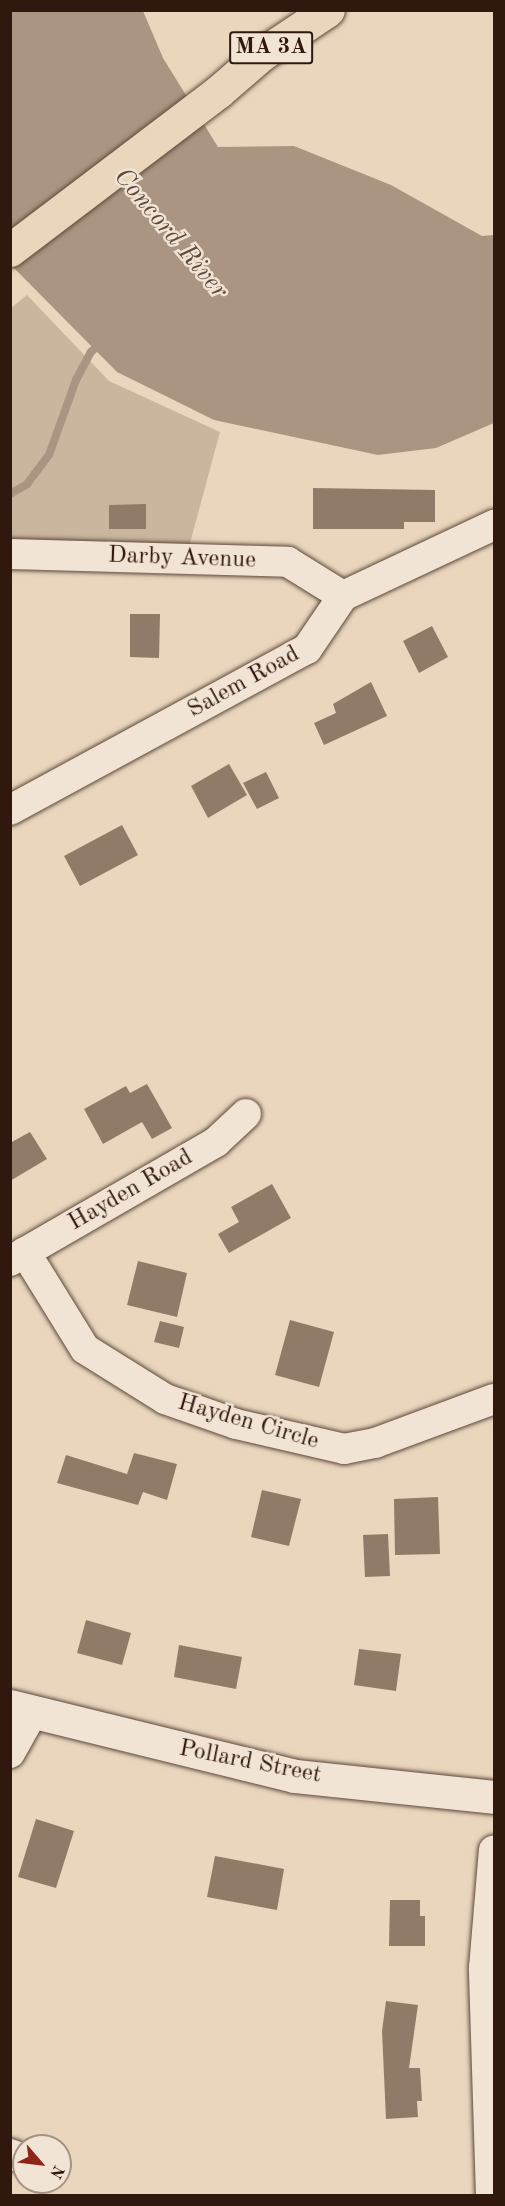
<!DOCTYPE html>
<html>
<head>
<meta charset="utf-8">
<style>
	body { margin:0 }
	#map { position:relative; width:505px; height:2206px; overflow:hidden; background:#e9d6bd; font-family:"Old Standard TT",serif }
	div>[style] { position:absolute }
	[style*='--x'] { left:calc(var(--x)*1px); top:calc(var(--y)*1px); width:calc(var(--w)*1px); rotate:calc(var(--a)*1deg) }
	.green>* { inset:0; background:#cab69f }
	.water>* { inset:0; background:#aa9582 }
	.stream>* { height:8px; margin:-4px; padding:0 4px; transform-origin:4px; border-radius:4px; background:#aa9582 }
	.building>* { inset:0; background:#907b69 }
	.roads { filter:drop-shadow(0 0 2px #5e483a) drop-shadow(0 0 2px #5e483a) }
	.minor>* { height:30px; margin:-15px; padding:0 15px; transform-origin:15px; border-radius:15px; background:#f1e4d4 }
	.secondary>* { height:33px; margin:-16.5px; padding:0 16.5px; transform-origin:16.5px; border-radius:16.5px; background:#f1e4d4 }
	.primary>* { height:33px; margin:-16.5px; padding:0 16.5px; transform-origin:16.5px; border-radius:16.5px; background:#e9d6bd }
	span { translate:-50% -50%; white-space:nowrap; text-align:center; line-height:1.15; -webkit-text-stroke:5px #f1e4d4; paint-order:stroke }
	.shield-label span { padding:2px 4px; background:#f1e4d4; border:2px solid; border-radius:4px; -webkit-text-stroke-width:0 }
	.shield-label { font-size:22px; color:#30180e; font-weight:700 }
	.street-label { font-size:24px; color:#30180e }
	.water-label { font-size:26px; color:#614a3c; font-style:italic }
	.frame { position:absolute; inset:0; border:12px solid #30180e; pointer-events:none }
	.north { position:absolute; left:12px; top:2134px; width:60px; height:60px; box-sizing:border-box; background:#f1e4d4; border:2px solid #a49285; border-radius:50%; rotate:118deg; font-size:16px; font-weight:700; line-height:24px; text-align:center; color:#30180e }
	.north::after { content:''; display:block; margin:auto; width:21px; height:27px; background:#8f2418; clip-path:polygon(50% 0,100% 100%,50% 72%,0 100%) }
</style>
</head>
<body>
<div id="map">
	<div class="green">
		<i style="clip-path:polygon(27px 295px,109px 381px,220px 432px,189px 547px,11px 540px,11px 308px)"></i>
	</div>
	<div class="water">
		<i style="clip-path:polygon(10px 11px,143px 11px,163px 58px,218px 147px,294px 146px,391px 185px,482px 236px,494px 235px,494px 423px,436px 448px,378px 455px,214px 420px,117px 372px,11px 265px)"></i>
	</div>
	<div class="stream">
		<i style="--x:10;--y:494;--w:20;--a:-30"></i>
		<i style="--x:27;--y:484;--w:36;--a:-53"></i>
		<i style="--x:49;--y:455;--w:80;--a:-70.2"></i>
		<i style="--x:76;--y:380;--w:32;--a:-62"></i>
		<i style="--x:91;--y:352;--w:15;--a:-42"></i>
	</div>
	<div class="building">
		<i style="clip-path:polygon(313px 488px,435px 490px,435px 522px,404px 522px,404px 529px,313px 529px)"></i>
		<i style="clip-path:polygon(146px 504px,146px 529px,109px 529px,109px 505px)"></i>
		<i style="clip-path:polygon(130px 614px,160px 614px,159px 658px,130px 657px)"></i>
		<i style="clip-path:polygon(432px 626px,448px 657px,419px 673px,403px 641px)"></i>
		<i style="clip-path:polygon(371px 682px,387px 716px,324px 745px,314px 723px,336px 713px,333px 704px)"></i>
		<i style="clip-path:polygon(229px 764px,247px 795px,208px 818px,191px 786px)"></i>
		<i style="clip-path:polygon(266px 772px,279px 798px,257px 809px,243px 783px)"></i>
		<i style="clip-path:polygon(122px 825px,138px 855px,80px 886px,64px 856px)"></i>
		<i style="clip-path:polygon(147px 1084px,172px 1128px,152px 1139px,142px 1122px,103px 1144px,84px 1109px,126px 1086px,130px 1093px)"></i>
		<i style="clip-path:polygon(30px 1132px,47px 1159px,10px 1181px,10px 1143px)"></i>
		<i style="clip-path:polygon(272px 1184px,291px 1218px,229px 1253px,218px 1234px,239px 1222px,231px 1207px)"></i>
		<i style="clip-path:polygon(138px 1261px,187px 1273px,177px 1317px,127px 1305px)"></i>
		<i style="clip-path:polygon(290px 1320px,334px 1332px,319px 1387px,275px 1375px)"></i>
		<i style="clip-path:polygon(160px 1321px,184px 1327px,179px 1348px,154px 1342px)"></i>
		<i style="clip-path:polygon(134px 1453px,177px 1464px,167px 1500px,143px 1492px,138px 1505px,57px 1483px,66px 1455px,127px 1474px)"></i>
		<i style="clip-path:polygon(262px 1490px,301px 1499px,289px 1546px,251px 1537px)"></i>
		<i style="clip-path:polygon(438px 1497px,440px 1554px,395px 1555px,394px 1499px)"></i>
		<i style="clip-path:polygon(388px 1534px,390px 1576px,365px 1577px,363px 1535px)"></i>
		<i style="clip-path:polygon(86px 1620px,131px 1633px,122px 1665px,77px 1653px)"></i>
		<i style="clip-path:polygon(179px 1645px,242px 1657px,236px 1689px,174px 1677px)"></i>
		<i style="clip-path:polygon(359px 1649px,401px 1654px,396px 1691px,354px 1685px)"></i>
		<i style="clip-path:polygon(36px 1819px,74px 1831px,56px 1888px,18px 1877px)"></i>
		<i style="clip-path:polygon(215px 1856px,284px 1869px,277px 1910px,207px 1897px)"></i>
		<i style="clip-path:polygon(390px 1900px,420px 1900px,420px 1916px,425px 1916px,425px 1946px,389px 1946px)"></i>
		<i style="clip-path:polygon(386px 2001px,418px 2005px,409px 2068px,420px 2068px,422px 2101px,417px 2101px,418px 2117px,386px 2119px,382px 2031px)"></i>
	</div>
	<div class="roads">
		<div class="minor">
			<i style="--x:10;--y:554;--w:278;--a:1.6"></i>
			<i style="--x:288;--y:562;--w:65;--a:31.7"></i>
			<i style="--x:10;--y:810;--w:338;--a:-28.5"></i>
			<i style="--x:307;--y:649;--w:64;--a:-55.8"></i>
			<i style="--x:343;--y:596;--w:167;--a:-25.2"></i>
			<i style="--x:25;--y:1252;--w:114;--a:58.3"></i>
			<i style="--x:85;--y:1349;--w:94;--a:32"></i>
			<i style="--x:165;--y:1399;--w:75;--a:19.4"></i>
			<i style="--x:236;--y:1424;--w:111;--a:13"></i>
			<i style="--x:344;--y:1449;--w:32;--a:-11"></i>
			<i style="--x:375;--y:1443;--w:127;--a:-20.3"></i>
			<i style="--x:10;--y:1261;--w:238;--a:-30"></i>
			<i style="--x:216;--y:1142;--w:41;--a:-43"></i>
			<i style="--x:10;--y:1753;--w:47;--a:-60.7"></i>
			<i style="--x:10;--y:2154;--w:15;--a:20"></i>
			<i style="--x:491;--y:2196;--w:228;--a:-91.8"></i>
			<i style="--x:484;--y:1968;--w:118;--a:-85.2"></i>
		</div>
		<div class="secondary">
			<i style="--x:10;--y:1706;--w:293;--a:13.8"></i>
			<i style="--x:295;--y:1776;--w:200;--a:6"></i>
		</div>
		<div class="primary">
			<i style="--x:10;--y:250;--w:261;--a:-37.2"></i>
			<i style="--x:218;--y:92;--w:58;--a:-40.8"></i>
			<i style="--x:262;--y:54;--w:79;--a:-33.7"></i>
		</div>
	</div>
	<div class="shield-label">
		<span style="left:271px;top:48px">MA 3A</span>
	</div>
	<div class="street-label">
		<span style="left:182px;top:559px;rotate:2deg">Darby Avenue</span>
		<span style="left:244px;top:683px;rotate:-29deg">Salem Road</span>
		<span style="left:131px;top:1191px;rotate:-30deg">Hayden Road</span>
		<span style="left:248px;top:1423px;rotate:16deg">Hayden Circle</span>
		<span style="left:250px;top:1763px;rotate:11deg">Pollard Street</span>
	</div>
	<div class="water-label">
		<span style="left:170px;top:234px;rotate:50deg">Concord River</span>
	</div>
	<div class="frame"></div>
	<div class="north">N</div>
</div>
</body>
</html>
